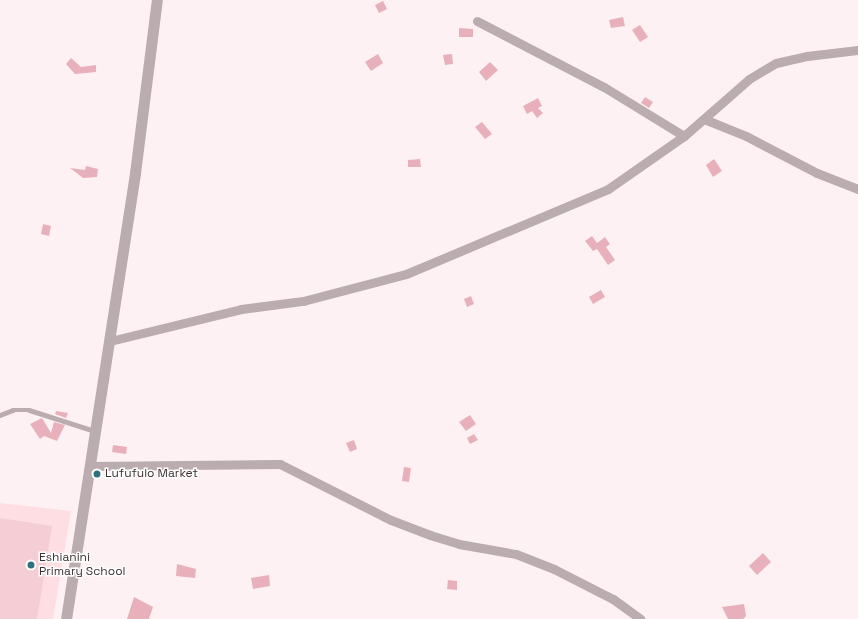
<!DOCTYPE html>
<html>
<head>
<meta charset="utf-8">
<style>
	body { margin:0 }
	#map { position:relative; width:858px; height:619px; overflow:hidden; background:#fef1f3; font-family:"Space Grotesk",sans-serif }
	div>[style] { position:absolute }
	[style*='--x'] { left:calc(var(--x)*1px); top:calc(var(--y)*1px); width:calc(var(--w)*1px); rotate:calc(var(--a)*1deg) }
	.built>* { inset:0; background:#fedee3 }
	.green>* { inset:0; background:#f5cdd4 }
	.building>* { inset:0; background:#e8b0ba }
	.service>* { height:4.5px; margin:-2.25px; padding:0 2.25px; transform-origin:2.25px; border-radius:2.25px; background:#bbadaf }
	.minor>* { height:9px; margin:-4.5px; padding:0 4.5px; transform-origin:4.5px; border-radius:4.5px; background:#bbadaf }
	.tertiary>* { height:11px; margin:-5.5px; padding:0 5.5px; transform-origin:5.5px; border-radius:5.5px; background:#bbadaf }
	.dots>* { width:11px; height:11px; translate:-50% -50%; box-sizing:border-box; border:2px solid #fff; border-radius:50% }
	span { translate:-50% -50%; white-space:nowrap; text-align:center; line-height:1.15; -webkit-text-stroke:3px #fff; paint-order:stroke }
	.poi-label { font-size:12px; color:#3c2f32 }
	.left { translate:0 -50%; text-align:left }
</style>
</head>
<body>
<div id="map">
	<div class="built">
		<i style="clip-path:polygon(0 503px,71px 511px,53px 619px,0 619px)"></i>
	</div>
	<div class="green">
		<i style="clip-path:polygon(0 518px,52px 526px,37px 619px,0 619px)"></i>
	</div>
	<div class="building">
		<i style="clip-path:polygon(383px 1px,387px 9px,379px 13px,375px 5px)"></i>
		<i style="clip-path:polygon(623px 17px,625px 26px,611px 28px,609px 20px)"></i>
		<i style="clip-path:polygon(640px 25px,648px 37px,640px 42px,632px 30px)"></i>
		<i style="clip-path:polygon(459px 28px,473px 29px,473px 37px,459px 37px)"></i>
		<i style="clip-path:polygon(378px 54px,383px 63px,371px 71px,365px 62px)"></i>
		<i style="clip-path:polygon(452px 54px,453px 64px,445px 65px,443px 55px)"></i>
		<i style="clip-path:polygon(71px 58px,81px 67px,96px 65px,96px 72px,75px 74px,66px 64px)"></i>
		<i style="clip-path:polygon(490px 62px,498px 70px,486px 81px,479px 72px)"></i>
		<i style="clip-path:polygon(645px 97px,653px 102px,649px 108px,641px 103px)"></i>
		<i style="clip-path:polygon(538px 98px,542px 106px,538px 108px,543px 113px,537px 118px,532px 111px,527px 114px,523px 106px)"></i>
		<i style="clip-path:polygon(482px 122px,492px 134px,485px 139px,475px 127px)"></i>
		<i style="clip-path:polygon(420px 159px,421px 167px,408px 167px,408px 160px)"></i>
		<i style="clip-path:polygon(714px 159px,722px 171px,713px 177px,706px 165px)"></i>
		<i style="clip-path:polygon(86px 166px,98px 169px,97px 177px,83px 178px,70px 168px,85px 170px)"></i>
		<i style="clip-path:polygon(43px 224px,51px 226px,49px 236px,41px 234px)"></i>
		<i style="clip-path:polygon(592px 236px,597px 243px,605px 237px,610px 244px,606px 247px,615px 260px,608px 265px,597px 249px,593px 251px,585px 241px)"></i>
		<i style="clip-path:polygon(601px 290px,605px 297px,593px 304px,589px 297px)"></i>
		<i style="clip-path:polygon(471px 296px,474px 304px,467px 307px,464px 299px)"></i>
		<i style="clip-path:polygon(56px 411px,68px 413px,66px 418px,55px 414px)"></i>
		<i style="clip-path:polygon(470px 415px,476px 424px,466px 431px,459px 422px)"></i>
		<i style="clip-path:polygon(42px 418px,51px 433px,54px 422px,65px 425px,57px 441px,44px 436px,40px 439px,30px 424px)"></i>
		<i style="clip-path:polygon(474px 434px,478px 440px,470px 444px,467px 438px)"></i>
		<i style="clip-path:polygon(354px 440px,357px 449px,350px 452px,346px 443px)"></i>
		<i style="clip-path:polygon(113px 445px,127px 447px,126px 454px,112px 452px)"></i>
		<i style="clip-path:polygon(404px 467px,411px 468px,409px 482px,402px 481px)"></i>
		<i style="clip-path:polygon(763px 553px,771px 562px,757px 575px,749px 566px)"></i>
		<i style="clip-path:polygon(177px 564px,196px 569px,195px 578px,176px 576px)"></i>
		<i style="clip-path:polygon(269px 575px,270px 586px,253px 589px,251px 578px)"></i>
		<i style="clip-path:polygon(448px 580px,457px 581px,457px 590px,447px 589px)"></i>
		<i style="clip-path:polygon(134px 597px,153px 607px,149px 619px,127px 619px)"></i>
		<i style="clip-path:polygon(744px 604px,746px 616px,743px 619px,728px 619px,722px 607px)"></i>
	</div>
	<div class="service">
		<i style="--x:0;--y:415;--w:14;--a:-21"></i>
		<i style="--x:13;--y:410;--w:16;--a:0"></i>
		<i style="--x:29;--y:410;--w:69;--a:17.7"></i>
	</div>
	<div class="minor">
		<i style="--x:477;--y:21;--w:143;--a:27.5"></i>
		<i style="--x:604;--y:87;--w:94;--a:31.5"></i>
		<i style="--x:704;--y:119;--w:45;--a:22"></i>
		<i style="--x:746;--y:136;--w:80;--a:27.5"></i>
		<i style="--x:817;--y:173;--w:44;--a:21.3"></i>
		<i style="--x:110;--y:341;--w:135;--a:-13.7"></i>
		<i style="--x:241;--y:309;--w:63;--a:-7.4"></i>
		<i style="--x:303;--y:301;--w:106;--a:-14.7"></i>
		<i style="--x:406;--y:274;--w:219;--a:-22.8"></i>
		<i style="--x:608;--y:189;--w:93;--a:-34.9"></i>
		<i style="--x:684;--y:136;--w:86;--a:-41.2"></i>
		<i style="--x:749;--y:79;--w:31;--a:-31"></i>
		<i style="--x:776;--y:63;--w:32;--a:-13"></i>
		<i style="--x:807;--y:56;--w:51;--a:-6.7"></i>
		<i style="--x:90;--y:466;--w:190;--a:-0.6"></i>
		<i style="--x:280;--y:464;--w:124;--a:26.8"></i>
		<i style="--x:391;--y:520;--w:42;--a:21"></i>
		<i style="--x:430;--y:535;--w:30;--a:17"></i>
		<i style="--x:459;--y:544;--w:58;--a:10"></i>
		<i style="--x:516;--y:554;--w:41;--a:21.5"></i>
		<i style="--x:554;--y:569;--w:66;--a:27"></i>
		<i style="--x:613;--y:599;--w:34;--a:36"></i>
	</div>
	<div class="tertiary">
		<i style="--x:66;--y:619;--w:451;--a:-81.2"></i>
		<i style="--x:135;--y:173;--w:174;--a:-82.8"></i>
	</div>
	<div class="dots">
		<i style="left:97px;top:474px;background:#2e7282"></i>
		<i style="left:31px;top:565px;background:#2e7282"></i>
	</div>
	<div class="poi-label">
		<span class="left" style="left:105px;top:474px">Lufufulo Market</span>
		<span class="left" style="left:39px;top:565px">Eshianini<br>Primary School</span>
	</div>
</div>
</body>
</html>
